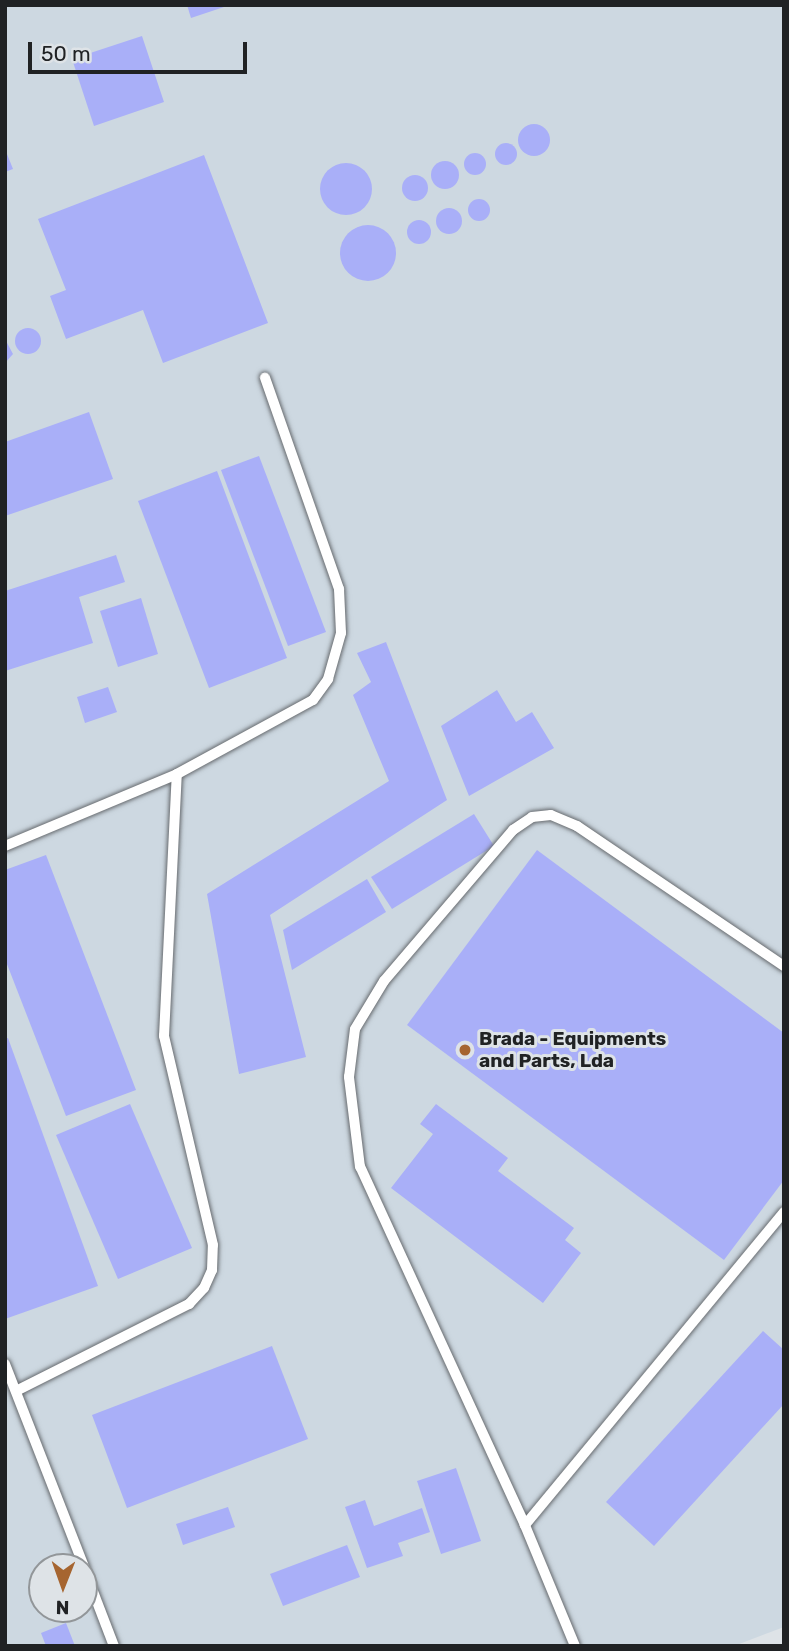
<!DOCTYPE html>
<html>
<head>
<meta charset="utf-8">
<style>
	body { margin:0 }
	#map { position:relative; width:789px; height:1651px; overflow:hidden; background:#dee3e7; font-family:Rubik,sans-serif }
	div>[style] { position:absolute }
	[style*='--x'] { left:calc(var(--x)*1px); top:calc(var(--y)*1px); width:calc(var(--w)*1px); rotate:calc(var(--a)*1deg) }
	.built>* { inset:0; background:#cdd8e1 }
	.building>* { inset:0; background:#a9aff8 }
	.round { border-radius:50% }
	.roads { filter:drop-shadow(0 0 2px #676b6f) drop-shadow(0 0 2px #676b6f) }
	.service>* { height:10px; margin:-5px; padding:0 5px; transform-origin:5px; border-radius:5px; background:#fff }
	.dots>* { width:19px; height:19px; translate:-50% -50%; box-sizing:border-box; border:4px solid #dee3e7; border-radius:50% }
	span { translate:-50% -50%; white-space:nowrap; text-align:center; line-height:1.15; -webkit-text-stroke:6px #dee3e7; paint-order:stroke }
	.poi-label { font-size:19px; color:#202224; font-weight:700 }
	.left { translate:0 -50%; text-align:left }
	.frame { position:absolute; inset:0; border:7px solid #202224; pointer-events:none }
	.north { position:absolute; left:28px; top:1553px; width:70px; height:70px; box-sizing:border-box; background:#dee3e7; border:2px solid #929699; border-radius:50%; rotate:181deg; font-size:19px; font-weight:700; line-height:28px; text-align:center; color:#202224 }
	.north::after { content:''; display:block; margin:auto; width:24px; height:32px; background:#a66530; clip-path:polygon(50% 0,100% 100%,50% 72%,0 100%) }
	.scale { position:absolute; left:28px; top:42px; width:219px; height:32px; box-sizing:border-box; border:4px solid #202224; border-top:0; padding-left:9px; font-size:21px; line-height:24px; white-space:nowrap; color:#202224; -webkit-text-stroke:5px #dee3e7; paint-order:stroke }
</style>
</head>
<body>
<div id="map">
	<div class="built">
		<i style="clip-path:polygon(evenodd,5px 5px,784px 5px,784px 1627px,734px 1646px,5px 1646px,5px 5px,42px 1567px,84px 1567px,84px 1609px,42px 1609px,42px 1567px)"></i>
	</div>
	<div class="building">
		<i style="clip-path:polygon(187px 5px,227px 5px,227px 6px,191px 18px)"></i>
		<i style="clip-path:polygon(142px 36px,164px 102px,94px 126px,72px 59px)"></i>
		<i class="round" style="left:518px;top:124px;width:32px;height:32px"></i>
		<i class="round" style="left:495px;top:143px;width:22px;height:22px"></i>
		<i style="clip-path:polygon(5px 149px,13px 169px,5px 172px)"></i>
		<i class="round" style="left:464px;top:153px;width:22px;height:22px"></i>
		<i style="clip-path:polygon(204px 155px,268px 323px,163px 363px,143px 310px,66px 339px,50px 296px,66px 290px,38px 219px)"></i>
		<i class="round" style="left:431px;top:161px;width:28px;height:28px"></i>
		<i class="round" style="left:320px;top:163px;width:52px;height:52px"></i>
		<i class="round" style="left:402px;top:175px;width:26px;height:26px"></i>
		<i class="round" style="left:468px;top:199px;width:22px;height:22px"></i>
		<i class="round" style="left:436px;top:208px;width:26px;height:26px"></i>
		<i class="round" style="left:407px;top:220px;width:24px;height:24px"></i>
		<i class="round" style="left:340px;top:225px;width:56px;height:56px"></i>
		<i class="round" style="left:15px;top:328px;width:26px;height:26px"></i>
		<i style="clip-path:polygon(5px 339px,13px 354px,5px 363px)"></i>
		<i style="clip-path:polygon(89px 412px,113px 479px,5px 516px,5px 442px)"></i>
		<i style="clip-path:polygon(259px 456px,326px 632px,288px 646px,221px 470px)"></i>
		<i style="clip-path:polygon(217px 471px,287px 658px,209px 688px,138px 501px)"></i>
		<i style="clip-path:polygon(116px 555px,125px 582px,79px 597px,93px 643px,5px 671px,5px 591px)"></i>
		<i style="clip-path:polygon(141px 598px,158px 654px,118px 667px,100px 611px)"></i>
		<i style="clip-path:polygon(386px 642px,447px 800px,270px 915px,306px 1057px,239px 1074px,207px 894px,389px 781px,353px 695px,371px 682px,357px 653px)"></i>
		<i style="clip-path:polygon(108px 687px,117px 712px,85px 723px,77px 697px)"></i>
		<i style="clip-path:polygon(497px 690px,516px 722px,532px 712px,554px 748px,469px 796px,441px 726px)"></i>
		<i style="clip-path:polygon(474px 814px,494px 846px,392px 909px,371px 877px)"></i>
		<i style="clip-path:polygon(537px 850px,784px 1033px,784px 1180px,724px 1260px,407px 1025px)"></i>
		<i style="clip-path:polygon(46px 855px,136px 1090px,66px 1116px,5px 959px,5px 870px)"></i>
		<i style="clip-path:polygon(367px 879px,386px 912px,292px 970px,283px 930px)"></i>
		<i style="clip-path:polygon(8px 1038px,98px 1286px,5px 1319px,5px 1039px)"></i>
		<i style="clip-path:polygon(130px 1104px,192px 1248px,118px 1279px,56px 1135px)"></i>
		<i style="clip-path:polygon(436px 1104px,508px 1158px,498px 1171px,574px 1228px,565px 1240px,581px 1253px,543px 1303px,391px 1188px,433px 1134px,420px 1124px)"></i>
		<i style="clip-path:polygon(763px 1331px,784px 1350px,784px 1404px,654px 1546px,606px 1502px)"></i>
		<i style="clip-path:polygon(272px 1346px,308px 1439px,127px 1508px,92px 1415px)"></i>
		<i style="clip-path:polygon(456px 1468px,481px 1541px,441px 1554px,417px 1481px)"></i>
		<i style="clip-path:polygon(365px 1500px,374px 1526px,422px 1508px,430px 1532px,398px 1543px,403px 1556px,367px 1568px,345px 1507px)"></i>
		<i style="clip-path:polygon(228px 1507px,235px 1527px,183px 1545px,176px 1524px)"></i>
		<i style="clip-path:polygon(347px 1545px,360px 1577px,283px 1606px,270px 1574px)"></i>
		<i style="clip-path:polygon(66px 1623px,75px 1646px,46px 1646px,41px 1633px)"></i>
	</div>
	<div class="roads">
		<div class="service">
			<i style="--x:5;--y:846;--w:186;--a:-22.7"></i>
			<i style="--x:177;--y:774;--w:155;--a:-28.6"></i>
			<i style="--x:313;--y:700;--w:26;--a:-54"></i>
			<i style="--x:328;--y:679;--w:48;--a:-74.2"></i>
			<i style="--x:341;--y:633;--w:44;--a:-92.6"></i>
			<i style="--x:339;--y:589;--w:224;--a:-109.3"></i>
			<i style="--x:5;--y:1364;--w:218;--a:68.7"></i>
			<i style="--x:16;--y:1391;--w:194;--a:-26.7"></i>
			<i style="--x:189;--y:1304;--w:22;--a:-47"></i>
			<i style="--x:204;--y:1288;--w:20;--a:-66"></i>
			<i style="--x:212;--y:1270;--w:25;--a:-88"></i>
			<i style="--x:213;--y:1245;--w:215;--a:-103.2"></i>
			<i style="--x:164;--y:1036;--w:262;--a:-87.2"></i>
			<i style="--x:525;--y:1525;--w:406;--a:-50.4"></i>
			<i style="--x:84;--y:1568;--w:84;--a:69"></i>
			<i style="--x:575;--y:1646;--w:131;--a:-112.5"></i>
			<i style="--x:525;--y:1525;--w:394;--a:-114.7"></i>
			<i style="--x:360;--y:1167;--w:91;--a:-97"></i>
			<i style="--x:349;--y:1077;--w:48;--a:-82.9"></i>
			<i style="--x:355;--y:1029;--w:56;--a:-58.9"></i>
			<i style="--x:384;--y:981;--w:199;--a:-49.5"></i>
			<i style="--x:513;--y:830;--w:23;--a:-34"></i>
			<i style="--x:532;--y:817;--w:19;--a:-6"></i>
			<i style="--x:551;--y:815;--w:28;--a:23"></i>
			<i style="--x:577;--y:826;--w:250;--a:34.1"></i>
		</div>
	</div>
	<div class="dots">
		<i style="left:465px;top:1050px;background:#a66530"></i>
	</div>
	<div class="poi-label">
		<span class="left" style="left:479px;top:1050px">Brada - Equipments<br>and Parts, Lda</span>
	</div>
	<div class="frame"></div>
	<div class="north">N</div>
	<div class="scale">50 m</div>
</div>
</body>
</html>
